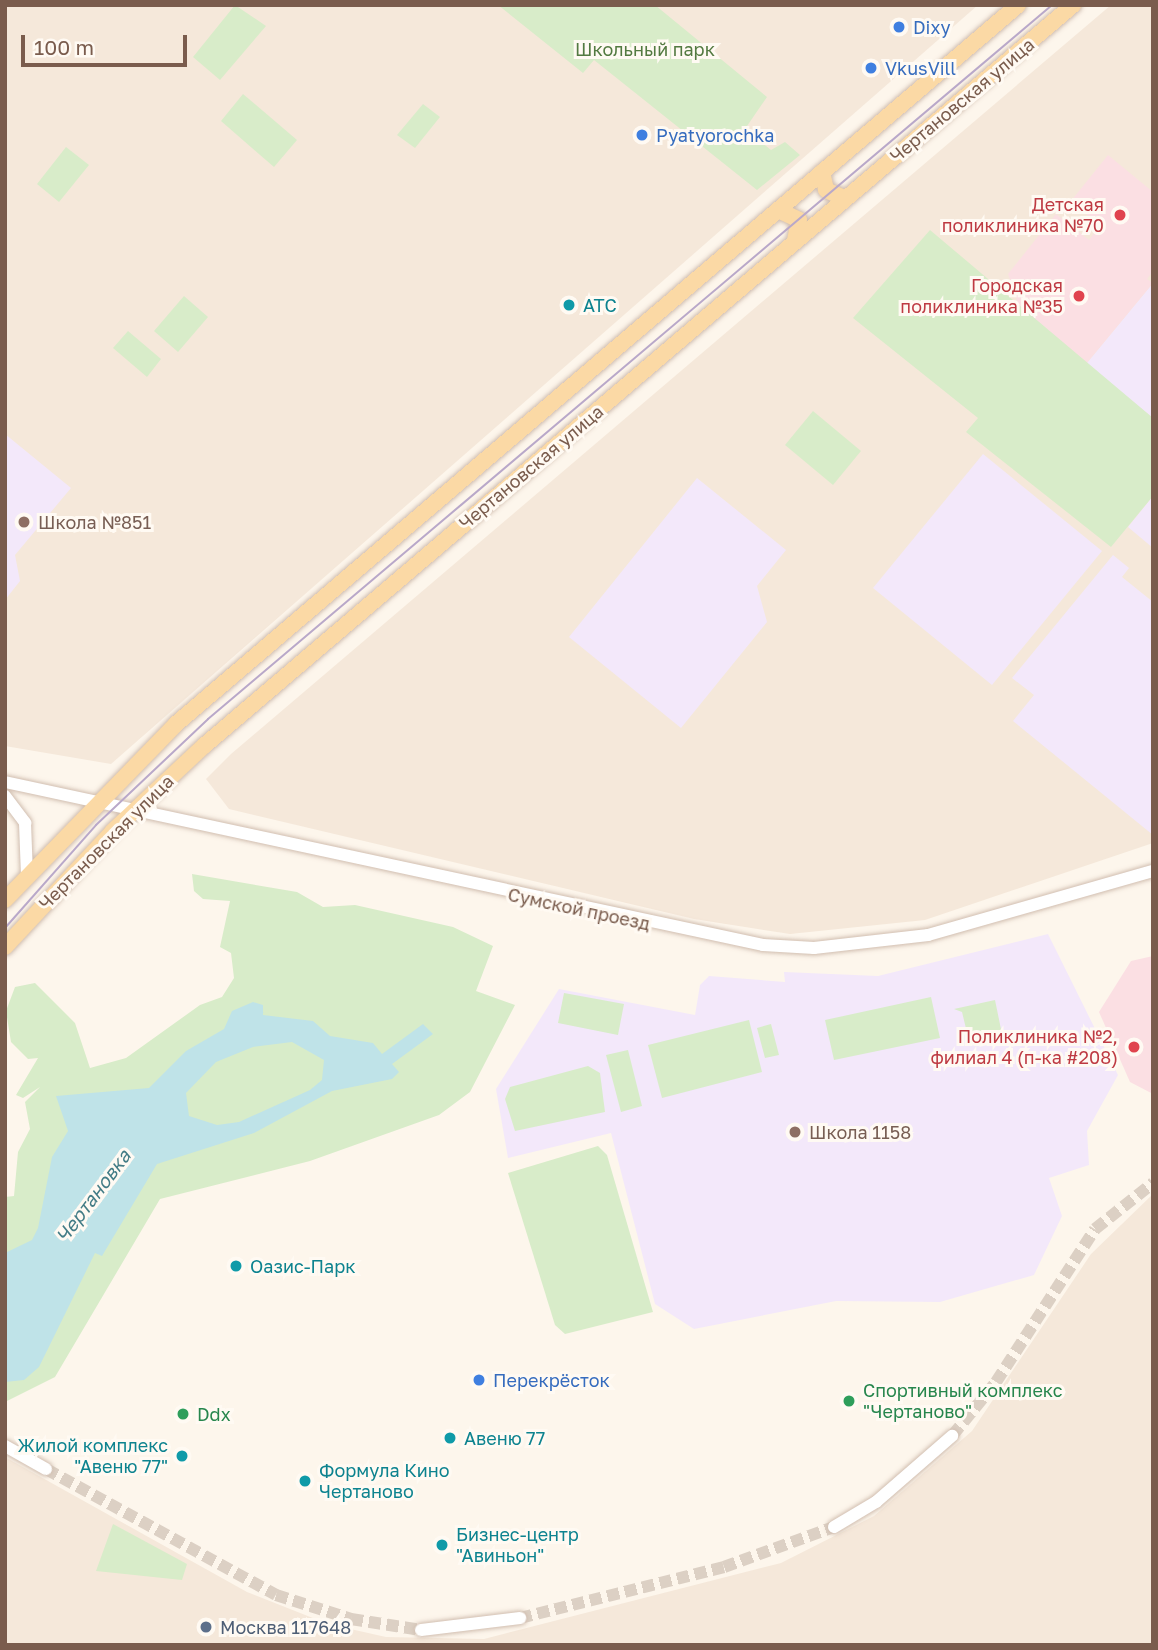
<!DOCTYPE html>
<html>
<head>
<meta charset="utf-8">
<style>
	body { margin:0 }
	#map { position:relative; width:1158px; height:1650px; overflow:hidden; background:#fdf6ec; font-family:"Golos Text",sans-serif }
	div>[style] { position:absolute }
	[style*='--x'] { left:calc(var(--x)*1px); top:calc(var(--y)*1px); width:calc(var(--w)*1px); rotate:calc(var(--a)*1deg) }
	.residential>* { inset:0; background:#f5e8da }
	.education>* { inset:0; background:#f3e8fa }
	.medical>* { inset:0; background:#fbdfe3 }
	.green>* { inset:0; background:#d8ecc9 }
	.water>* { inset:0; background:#bfe3e8 }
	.minor-tunnel>* { height:12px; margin-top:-6px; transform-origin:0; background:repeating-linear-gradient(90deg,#dcd0c4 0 12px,transparent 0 18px) }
	.roads { filter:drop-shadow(0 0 2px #d1beb0) drop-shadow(0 0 2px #d1beb0) }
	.minor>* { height:12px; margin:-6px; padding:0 6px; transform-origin:6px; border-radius:6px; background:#fff }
	.major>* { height:16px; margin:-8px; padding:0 8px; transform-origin:8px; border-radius:8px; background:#fbd9a5 }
	.tram>* { height:2px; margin:-1px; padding:0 1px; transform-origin:1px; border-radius:1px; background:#b9a8c9 }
	.dots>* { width:19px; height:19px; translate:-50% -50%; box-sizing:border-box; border:4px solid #fffaf3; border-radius:50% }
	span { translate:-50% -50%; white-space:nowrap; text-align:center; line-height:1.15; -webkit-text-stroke:6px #fffaf3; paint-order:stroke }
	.shop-label { font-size:18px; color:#366cbe }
	.left { translate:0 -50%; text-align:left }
	.park-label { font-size:18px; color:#537a41 }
	.street-label { font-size:18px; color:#7a5c4d }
	.health-label { font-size:18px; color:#be3a42 }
	.right { translate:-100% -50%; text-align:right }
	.culture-label { font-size:18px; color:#0d838f }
	.education-label { font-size:18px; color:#785e54 }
	.leisure-label { font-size:18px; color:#27864d }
	.service-label { font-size:18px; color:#4e5e75 }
	.water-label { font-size:19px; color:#437c86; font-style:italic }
	.frame { position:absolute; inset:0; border:7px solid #7a5c4d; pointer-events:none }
	.scale { position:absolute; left:21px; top:35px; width:166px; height:32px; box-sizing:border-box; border:4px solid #7a5c4d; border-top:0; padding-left:9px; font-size:21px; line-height:24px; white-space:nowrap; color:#7a5c4d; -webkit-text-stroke:5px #fffaf3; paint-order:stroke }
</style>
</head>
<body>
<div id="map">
	<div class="residential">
		<i style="clip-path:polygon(5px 5px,978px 5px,111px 764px,5px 746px)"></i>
		<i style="clip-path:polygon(1111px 5px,1153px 5px,1153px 843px,925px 920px,790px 934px,694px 919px,229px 809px,206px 779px,231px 754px)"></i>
		<i style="clip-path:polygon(1153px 1194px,1153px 1645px,5px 1645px,5px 1457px,247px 1592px,328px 1624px,386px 1637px,484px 1639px,781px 1563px,874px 1516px,972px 1431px,1091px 1254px)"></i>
	</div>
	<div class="education">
		<i style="clip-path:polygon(1153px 283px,1153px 418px,1086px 364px)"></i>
		<i style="clip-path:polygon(5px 434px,71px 488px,15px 555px,20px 581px,5px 600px)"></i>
		<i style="clip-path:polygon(983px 454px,1102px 551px,992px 685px,873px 588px)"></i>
		<i style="clip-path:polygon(697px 478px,786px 550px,757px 586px,767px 622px,681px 728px,569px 637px)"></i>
		<i style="clip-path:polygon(1153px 496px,1153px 548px,1128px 527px)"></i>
		<i style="clip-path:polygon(1113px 555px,1129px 568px,1122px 577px,1153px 602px,1153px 835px,1013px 721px,1034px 695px,1012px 678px)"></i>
		<i style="clip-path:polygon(1048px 934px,1118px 1075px,1087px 1131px,1089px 1165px,1049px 1178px,1062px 1216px,1034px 1275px,940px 1302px,836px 1301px,694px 1329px,655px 1304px,611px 1133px,508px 1158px,496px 1089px,559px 989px,695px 1015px,700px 985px,709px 976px,785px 982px,784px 972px,878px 976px)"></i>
	</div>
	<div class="medical">
		<i style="clip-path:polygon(1108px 155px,1153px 192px,1153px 271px,1147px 279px,1153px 283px,1086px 364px,1020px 309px,1008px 274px,1056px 214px,1089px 240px,1100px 226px,1071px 201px)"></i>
		<i style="clip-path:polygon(1153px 956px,1153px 1094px,1130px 1082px,1099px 1012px,1131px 961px)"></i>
	</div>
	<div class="green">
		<i style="clip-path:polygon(235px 5px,266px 26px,220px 80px,193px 57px)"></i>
		<i style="clip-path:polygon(498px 5px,655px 5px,767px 97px,745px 129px,771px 150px,785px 142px,800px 155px,757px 190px,594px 60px,583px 73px)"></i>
		<i style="clip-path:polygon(243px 94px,297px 140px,274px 167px,221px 121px)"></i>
		<i style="clip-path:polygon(423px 104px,440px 117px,415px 148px,397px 135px)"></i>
		<i style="clip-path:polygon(66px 147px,89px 165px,59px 202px,37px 184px)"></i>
		<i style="clip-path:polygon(930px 230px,1153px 418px,1153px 496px,1111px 547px,966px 432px,978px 418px,853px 318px)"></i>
		<i style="clip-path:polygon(184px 296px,208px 317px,178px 352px,154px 331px)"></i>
		<i style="clip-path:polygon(128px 331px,161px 359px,147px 377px,113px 348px)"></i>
		<i style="clip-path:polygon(813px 411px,861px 451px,833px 485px,785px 445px)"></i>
		<i style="clip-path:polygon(192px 874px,297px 892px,323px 907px,355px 905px,453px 927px,493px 946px,476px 991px,515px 1005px,470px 1092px,439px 1115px,310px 1161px,160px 1199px,55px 1377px,5px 1402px,5px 1197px,14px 1196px,18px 1152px,30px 1129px,25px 1102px,40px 1087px,23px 1098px,16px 1095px,38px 1058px,28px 1059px,11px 1042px,6px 1011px,15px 987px,35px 983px,75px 1023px,90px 1068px,126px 1058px,200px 1005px,222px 997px,234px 978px,231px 953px,220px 947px,230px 901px,203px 899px,194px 891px)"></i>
		<i style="clip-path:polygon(564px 993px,624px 1004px,618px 1035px,558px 1023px)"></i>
		<i style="clip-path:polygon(931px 997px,940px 1038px,834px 1060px,825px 1020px)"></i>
		<i style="clip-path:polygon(995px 1000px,1002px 1034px,969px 1041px,962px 1012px,954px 1009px)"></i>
		<i style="clip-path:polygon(749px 1020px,762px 1072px,662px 1098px,648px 1045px)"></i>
		<i style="clip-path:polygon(771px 1024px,779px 1055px,765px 1058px,757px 1028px)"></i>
		<i style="clip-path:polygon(628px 1050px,642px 1106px,621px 1112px,606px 1055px)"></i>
		<i style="clip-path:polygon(588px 1066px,600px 1073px,605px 1112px,515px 1131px,505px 1099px,510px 1087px)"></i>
		<i style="clip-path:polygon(598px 1146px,607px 1155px,653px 1312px,565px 1334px,555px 1325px,508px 1173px)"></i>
		<i style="clip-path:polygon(113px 1524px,187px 1564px,182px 1580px,96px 1571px)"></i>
	</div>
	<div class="water">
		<i style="clip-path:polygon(evenodd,253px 1002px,263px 1005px,263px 1015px,313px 1021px,330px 1036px,373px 1043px,382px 1054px,423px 1024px,433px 1034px,392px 1064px,399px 1072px,392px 1079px,332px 1091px,254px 1133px,157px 1164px,102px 1256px,95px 1253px,39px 1367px,24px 1380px,5px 1382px,5px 1253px,32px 1240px,38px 1228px,52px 1157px,68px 1131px,56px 1096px,149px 1088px,186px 1051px,224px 1029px,232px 1011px,253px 1002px,292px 1042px,324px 1060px,322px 1080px,310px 1090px,239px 1122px,217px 1125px,189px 1116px,186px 1093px,216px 1062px,253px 1047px,292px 1042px)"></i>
	</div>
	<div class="minor-tunnel">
		<i style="--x:952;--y:1436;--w:70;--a:-50.8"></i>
		<i style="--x:996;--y:1382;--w:182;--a:-57.1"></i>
		<i style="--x:1095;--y:1229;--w:74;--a:-38.4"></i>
		<i style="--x:46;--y:1469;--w:262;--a:28.7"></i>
		<i style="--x:276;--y:1595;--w:79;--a:17.7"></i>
		<i style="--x:351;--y:1619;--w:71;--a:8.9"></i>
		<i style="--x:520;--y:1618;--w:210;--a:-14"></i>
		<i style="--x:724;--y:1567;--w:117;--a:-20"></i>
	</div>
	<div class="roads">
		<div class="minor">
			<i style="--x:5;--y:782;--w:775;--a:12.14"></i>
			<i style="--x:763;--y:945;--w:51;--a:3.4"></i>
			<i style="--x:814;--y:948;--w:115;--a:-6.5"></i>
			<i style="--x:928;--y:935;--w:234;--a:-15.9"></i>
			<i style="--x:5;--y:796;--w:34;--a:53"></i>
			<i style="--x:25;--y:823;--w:53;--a:87.8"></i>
			<i style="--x:5;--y:1446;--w:47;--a:29.3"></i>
			<i style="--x:834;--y:1527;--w:49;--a:-30.8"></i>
			<i style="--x:876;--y:1502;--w:101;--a:-41"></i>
			<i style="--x:421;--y:1630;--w:100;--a:-6.9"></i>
		</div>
		<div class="major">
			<i style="--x:822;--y:172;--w:18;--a:77"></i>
			<i style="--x:826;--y:190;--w:20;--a:24"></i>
			<i style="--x:778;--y:210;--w:23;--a:25"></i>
			<i style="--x:799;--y:220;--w:20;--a:101"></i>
			<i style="--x:5;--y:900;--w:245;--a:-45.8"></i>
			<i style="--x:176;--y:724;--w:1107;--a:-40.49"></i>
			<i style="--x:5;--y:947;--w:158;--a:-47"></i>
			<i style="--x:113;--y:831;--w:126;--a:-43.1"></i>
			<i style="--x:205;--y:745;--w:1141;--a:-40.45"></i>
		</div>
	</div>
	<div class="tram">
		<i style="--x:5;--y:928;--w:137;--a:-48.5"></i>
		<i style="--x:96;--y:825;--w:154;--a:-43.4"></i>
		<i style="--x:208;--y:719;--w:1106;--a:-40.23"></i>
	</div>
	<div class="dots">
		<i style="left:899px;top:27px;background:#3f7fe0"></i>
		<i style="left:871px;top:68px;background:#3f7fe0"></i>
		<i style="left:642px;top:135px;background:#3f7fe0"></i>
		<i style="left:1120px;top:215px;background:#e0444e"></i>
		<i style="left:1079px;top:296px;background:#e0444e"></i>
		<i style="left:569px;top:305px;background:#0f9aa8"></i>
		<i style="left:24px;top:522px;background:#8d6e63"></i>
		<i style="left:1134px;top:1047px;background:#e0444e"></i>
		<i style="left:795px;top:1132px;background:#8d6e63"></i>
		<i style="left:236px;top:1266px;background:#0f9aa8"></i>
		<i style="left:479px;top:1380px;background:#3f7fe0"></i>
		<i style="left:849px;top:1401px;background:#2e9e5b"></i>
		<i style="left:183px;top:1414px;background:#2e9e5b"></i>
		<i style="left:450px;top:1438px;background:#0f9aa8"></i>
		<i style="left:182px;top:1456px;background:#0f9aa8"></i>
		<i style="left:305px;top:1481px;background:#0f9aa8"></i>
		<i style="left:442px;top:1545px;background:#0f9aa8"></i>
		<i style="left:206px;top:1627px;background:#5c6f8a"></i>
	</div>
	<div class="shop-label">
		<span class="left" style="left:913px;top:27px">Dixy</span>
		<span class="left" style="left:885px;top:68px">VkusVill</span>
		<span class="left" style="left:656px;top:135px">Pyatyorochka</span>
		<span class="left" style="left:493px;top:1380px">Перекрёсток</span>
	</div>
	<div class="park-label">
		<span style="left:645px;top:49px">Школьный парк</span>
	</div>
	<div class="street-label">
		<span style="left:962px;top:100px;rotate:-40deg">Чертановская улица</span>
		<span style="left:531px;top:467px;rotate:-40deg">Чертановская улица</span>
		<span style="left:106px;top:842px;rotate:-45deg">Чертановская улица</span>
		<span style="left:579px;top:909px;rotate:12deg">Сумской проезд</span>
	</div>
	<div class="health-label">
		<span class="right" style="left:1104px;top:215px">Детская<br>поликлиника №70</span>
		<span class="right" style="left:1063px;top:296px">Городская<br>поликлиника №35</span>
		<span class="right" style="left:1118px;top:1047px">Поликлиника №2,<br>филиал 4 (п-ка #208)</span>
	</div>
	<div class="culture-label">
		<span class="left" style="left:583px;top:305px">АТС</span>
		<span class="left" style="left:250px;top:1266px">Оазис-Парк</span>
		<span class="left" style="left:464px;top:1438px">Авеню 77</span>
		<span class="right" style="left:168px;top:1456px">Жилой комплекс<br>"Авеню 77"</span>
		<span class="left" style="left:319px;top:1481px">Формула Кино<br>Чертаново</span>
		<span class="left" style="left:456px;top:1545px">Бизнес-центр<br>"Авиньон"</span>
	</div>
	<div class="education-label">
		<span class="left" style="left:38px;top:522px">Школа №851</span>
		<span class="left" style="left:809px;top:1132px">Школа 1158</span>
	</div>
	<div class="leisure-label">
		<span class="left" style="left:863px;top:1401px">Спортивный комплекс<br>"Чертаново"</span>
		<span class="left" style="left:197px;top:1414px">Ddx</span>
	</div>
	<div class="service-label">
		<span class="left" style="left:220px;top:1627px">Москва 117648</span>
	</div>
	<div class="water-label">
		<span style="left:93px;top:1196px;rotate:-53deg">Чертановка</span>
	</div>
	<div class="frame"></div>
	<div class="scale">100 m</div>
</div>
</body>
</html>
